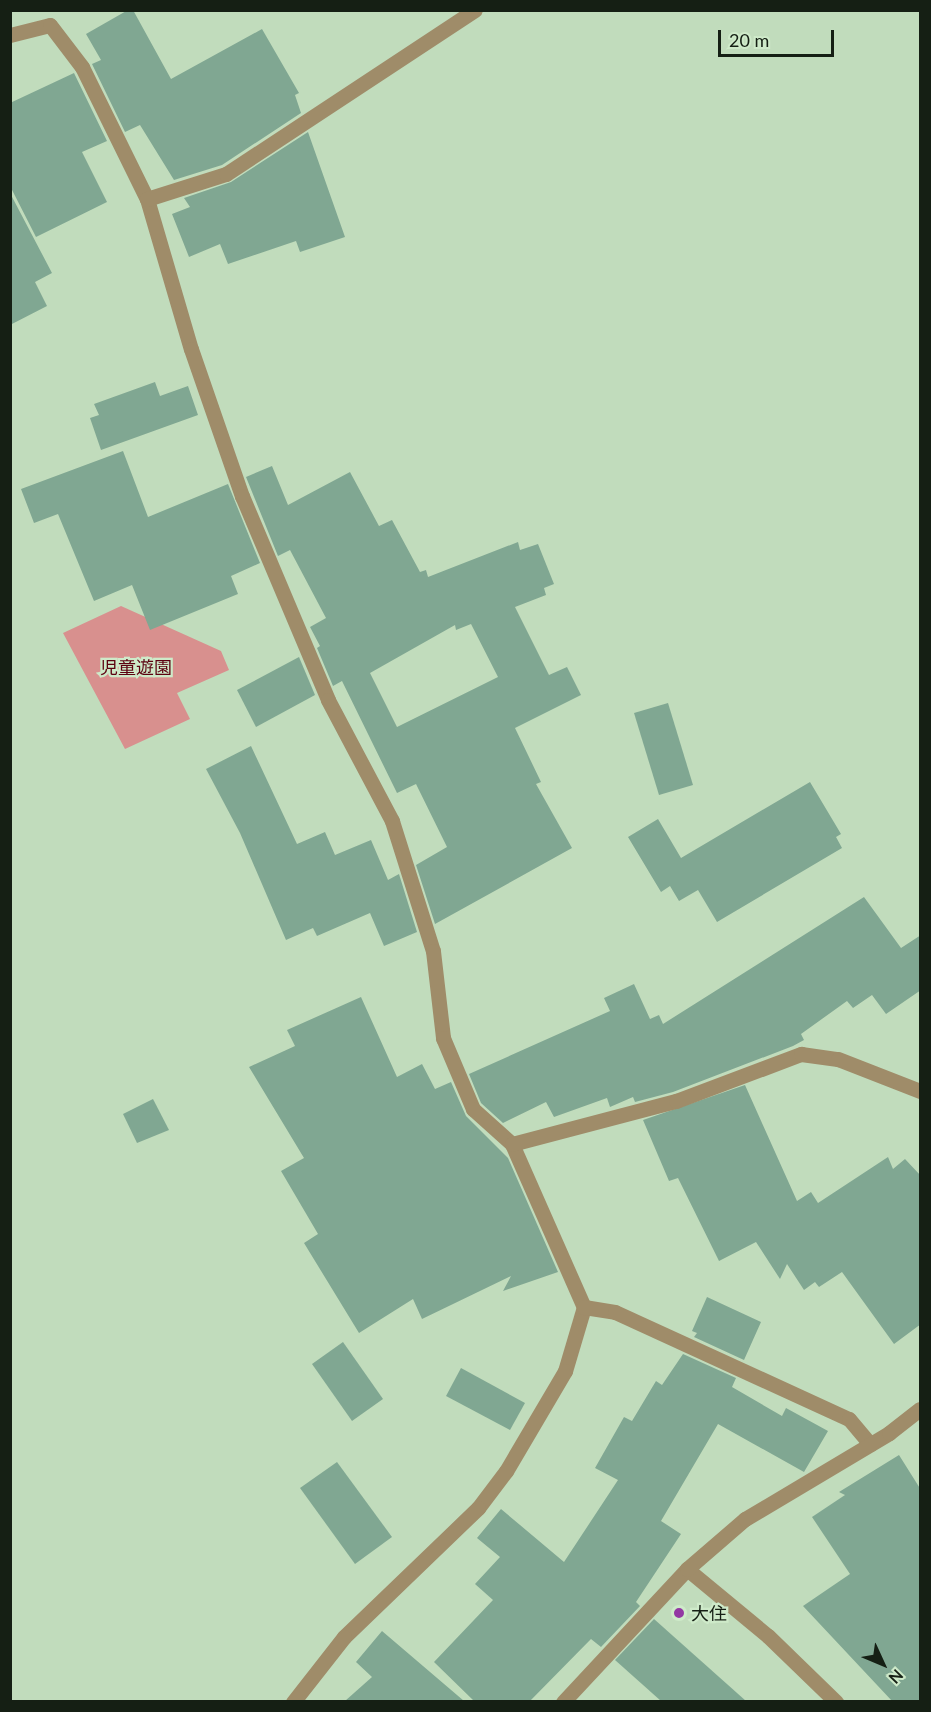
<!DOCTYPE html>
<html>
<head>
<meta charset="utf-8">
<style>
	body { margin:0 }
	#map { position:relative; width:931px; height:1712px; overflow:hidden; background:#c1dcbc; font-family:Lato,"Noto Sans JP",sans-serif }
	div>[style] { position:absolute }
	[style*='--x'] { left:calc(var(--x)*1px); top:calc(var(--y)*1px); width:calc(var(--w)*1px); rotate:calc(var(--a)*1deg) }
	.green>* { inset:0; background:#d8908e }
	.building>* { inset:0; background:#80a792 }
	.minor>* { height:15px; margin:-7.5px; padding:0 7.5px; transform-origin:7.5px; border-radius:7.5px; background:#9f8c69 }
	.tertiary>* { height:15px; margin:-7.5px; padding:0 7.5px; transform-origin:7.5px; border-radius:7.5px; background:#9f8c69 }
	.dots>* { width:16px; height:16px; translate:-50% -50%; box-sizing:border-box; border:3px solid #ceeac9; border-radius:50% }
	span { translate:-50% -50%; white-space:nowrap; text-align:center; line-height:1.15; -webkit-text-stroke:4.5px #ceeac9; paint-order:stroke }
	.park-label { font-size:18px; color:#5c0110 }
	.poi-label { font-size:18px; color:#151f14 }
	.left { translate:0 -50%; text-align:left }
	.frame { position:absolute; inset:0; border:12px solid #151f14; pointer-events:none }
	.north { position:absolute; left:853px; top:1634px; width:60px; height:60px; -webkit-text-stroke:4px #ceeac9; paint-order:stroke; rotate:134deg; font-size:16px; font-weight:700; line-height:24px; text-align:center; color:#151f14 }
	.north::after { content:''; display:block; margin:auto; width:21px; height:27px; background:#151f14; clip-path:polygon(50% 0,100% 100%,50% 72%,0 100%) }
	.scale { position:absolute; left:718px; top:30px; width:116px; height:27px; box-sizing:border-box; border:3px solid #151f14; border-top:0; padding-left:8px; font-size:18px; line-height:21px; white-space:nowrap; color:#151f14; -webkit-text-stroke:4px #ceeac9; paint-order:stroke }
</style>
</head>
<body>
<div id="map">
	<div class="green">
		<i style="clip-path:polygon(121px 606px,221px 651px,229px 670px,177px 693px,190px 719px,125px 749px,63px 633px)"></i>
	</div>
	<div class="building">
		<i style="clip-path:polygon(128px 10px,133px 10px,171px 79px,262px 29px,299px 93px,295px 95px,301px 113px,222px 165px,174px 180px,140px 125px,125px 132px,92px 64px,101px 60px,86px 34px)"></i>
		<i style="clip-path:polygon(74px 73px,107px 141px,82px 152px,107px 202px,36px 237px,10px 186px,10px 103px)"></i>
		<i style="clip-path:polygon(308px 132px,345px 237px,300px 252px,296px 241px,228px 264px,220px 244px,189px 257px,172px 214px,190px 207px,184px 198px,231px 182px)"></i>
		<i style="clip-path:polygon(10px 193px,52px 273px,35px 282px,47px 306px,10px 325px)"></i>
		<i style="clip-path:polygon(155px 382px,160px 396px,188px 386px,198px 415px,101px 450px,90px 418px,99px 415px,94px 404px)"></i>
		<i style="clip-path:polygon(123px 451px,148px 517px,228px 484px,260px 563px,231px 576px,238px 594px,150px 630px,132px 585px,94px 601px,58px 514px,34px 523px,21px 489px)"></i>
		<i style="clip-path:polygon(evenodd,272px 466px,288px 505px,350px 472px,379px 526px,392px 520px,420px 572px,426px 570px,428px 577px,518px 542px,520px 550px,538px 544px,554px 584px,544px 588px,546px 595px,515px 607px,549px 675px,567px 667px,581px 695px,515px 728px,541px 782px,536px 784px,572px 848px,435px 924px,416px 865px,447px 847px,416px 784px,397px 793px,342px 681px,333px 686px,317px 648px,320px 646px,310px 627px,326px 618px,290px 550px,278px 556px,246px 477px,272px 466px,471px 624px,498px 677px,397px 727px,370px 673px,455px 625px,456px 630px,471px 624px)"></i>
		<i style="clip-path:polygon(299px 657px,315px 695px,256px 727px,237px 690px)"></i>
		<i style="clip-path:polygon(668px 703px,693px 785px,659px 795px,634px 713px)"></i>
		<i style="clip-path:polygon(251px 746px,297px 844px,325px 832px,335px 855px,371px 840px,388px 880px,399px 874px,417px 932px,384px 946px,370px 913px,317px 936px,313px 928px,286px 940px,240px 833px,206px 769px)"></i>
		<i style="clip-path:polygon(810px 782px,841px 834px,836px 837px,842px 848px,717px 922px,698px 890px,679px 901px,670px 886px,661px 892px,628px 837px,658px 819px,681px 858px)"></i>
		<i style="clip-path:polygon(864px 897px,901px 948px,921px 935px,921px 990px,886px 1014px,872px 995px,853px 1008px,847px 1001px,801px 1034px,804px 1040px,793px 1046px,673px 1092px,635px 1102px,633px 1097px,610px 1107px,607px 1098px,554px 1117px,546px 1102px,503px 1123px,481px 1103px,469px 1074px,610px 1011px,604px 998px,634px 984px,650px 1019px,659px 1015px,663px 1024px)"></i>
		<i style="clip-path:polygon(361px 997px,397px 1077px,422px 1064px,435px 1089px,451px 1082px,466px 1116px,508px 1158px,558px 1272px,503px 1291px,511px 1276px,422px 1319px,413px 1299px,359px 1333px,304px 1243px,318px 1234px,281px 1171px,304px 1158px,249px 1067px,295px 1046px,287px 1030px)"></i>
		<i style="clip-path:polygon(745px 1085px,797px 1201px,811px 1192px,818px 1203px,888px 1157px,893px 1169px,905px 1159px,921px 1176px,921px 1324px,894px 1344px,842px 1272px,819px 1287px,815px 1282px,804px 1290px,787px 1264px,780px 1279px,756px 1242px,719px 1261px,678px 1178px,669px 1181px,643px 1120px)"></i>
		<i style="clip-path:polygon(153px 1099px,169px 1130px,137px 1143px,123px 1114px)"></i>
		<i style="clip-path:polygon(707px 1297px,761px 1322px,744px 1360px,694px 1337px,697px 1333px,692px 1331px)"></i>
		<i style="clip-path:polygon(343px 1342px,383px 1399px,352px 1421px,312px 1364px)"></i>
		<i style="clip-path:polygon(683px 1354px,736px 1378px,732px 1387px,782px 1416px,786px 1408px,828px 1431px,804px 1472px,718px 1424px,661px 1521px,681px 1534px,636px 1602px,640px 1606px,601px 1647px,591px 1639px,530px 1701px,474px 1701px,434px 1662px,493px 1600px,475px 1584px,500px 1557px,477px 1538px,501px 1509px,564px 1562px,618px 1480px,595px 1468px,624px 1417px,632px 1421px,656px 1381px,662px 1385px)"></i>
		<i style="clip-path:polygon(461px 1368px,525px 1403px,510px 1430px,446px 1396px)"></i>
		<i style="clip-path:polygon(899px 1455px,921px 1490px,921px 1701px,892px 1701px,803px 1606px,850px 1574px,812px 1517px,845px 1495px,839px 1492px)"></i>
		<i style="clip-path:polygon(337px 1462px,392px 1537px,355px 1564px,300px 1488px)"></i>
		<i style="clip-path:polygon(654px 1619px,746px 1701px,661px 1701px,615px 1660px)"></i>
		<i style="clip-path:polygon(382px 1631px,464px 1701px,345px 1701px,372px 1677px,356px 1662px)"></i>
	</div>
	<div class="minor">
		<i style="--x:10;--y:35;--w:41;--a:-14"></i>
		<i style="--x:50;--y:25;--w:53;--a:52.7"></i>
		<i style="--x:82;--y:67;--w:147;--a:63.8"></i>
		<i style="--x:147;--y:199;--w:156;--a:73.7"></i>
		<i style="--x:191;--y:349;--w:156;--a:70.9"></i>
		<i style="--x:242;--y:496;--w:221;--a:67.1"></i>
		<i style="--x:328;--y:700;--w:137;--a:62.1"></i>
		<i style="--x:392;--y:821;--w:136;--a:72.5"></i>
		<i style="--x:433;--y:951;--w:88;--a:83.4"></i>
		<i style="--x:443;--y:1038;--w:77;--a:67.1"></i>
		<i style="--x:473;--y:1109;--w:52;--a:41.9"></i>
		<i style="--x:512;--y:1144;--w:178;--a:66.2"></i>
		<i style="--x:584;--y:1307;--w:67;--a:106.5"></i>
		<i style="--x:565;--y:1371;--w:116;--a:120.5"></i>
		<i style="--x:506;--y:1471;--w:46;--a:127.1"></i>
		<i style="--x:478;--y:1508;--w:186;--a:136.1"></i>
		<i style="--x:344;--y:1637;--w:83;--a:128.1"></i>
		<i style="--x:147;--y:199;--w:83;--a:-17.6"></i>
		<i style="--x:226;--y:174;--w:298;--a:-33.4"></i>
		<i style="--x:512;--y:1144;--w:170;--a:-14.7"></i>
		<i style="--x:676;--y:1101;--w:134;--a:-20.6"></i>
		<i style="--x:801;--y:1054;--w:37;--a:8"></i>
		<i style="--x:838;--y:1059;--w:88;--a:21.3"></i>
		<i style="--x:584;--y:1307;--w:31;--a:9"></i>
		<i style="--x:615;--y:1312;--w:257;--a:24.6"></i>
		<i style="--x:849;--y:1419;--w:33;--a:50"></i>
		<i style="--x:687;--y:1569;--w:105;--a:39.6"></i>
		<i style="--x:768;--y:1636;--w:95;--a:44.1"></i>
	</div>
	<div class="tertiary">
		<i style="--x:563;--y:1702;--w:182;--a:-47"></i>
		<i style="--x:687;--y:1569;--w:77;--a:-40.8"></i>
		<i style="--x:745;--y:1519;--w:168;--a:-30.8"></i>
		<i style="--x:889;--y:1433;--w:39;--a:-38"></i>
	</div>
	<div class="dots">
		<i style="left:679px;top:1613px;background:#9338a3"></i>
	</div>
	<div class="park-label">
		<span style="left:136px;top:667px">児童遊園</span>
	</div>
	<div class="poi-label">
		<span class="left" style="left:691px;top:1613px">大住</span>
	</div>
	<div class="frame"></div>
	<div class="north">N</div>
	<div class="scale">20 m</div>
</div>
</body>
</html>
